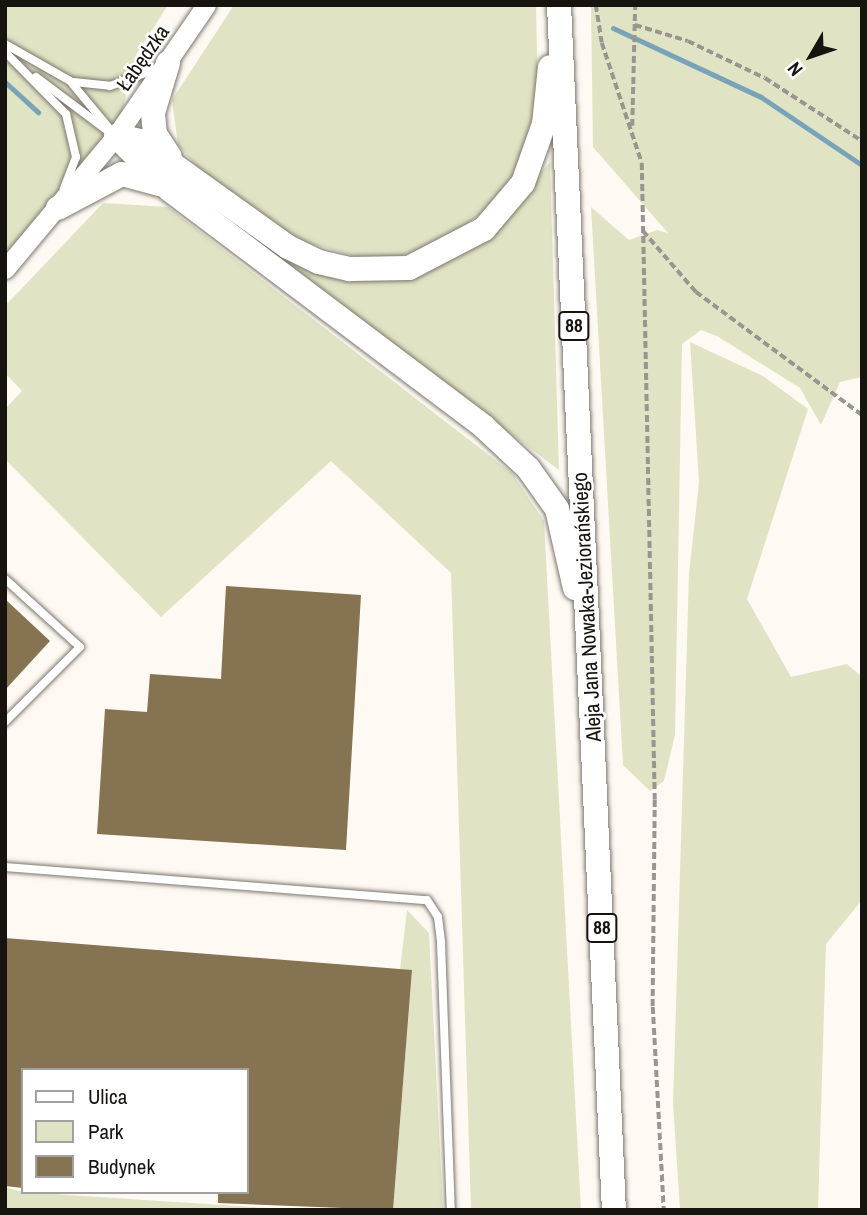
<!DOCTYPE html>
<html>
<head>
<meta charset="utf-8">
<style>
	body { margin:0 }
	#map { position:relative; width:867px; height:1215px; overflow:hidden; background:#fefaf3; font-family:"Archivo Narrow",sans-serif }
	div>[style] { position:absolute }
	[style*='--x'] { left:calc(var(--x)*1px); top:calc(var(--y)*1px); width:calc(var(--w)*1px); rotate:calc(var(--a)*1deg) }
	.green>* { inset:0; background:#e0e4c4 }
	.stream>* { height:5px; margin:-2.5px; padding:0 2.5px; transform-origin:2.5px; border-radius:2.5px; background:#79a4b7 }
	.building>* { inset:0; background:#867351 }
	.path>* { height:3.5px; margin-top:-1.75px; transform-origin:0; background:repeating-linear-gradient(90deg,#99958f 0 7px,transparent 0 10.5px) }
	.roads { filter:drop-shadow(0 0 2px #7c766c) drop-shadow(0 0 2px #7c766c) }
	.service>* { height:8px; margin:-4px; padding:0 4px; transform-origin:4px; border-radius:4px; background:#fff }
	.tertiary>* { height:19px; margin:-9.5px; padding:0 9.5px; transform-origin:9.5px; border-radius:9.5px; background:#fff }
	.primary>* { height:24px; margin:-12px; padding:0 12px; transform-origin:12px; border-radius:12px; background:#fff }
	span { translate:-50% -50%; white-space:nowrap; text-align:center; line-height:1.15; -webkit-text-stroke:5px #fff; paint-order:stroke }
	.shield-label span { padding:2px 5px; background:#fff; border:2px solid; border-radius:5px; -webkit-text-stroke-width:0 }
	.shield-label { font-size:19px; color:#171410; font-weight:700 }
	.street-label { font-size:21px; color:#171410 }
	.frame { position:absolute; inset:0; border:7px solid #171410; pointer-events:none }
	.legend { position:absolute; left:21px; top:1068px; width:228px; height:126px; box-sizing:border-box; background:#fff; border:2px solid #a2a19f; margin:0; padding:9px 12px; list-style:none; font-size:21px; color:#171410 }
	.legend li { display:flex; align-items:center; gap:14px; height:35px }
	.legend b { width:35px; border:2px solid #a2a19f }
	.north { position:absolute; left:776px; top:21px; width:70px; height:70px; -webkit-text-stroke:5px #fff; paint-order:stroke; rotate:231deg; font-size:19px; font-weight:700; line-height:28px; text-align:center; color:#171410 }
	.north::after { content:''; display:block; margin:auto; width:24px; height:32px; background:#171410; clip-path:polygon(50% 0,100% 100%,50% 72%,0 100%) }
</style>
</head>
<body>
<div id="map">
	<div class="green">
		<i style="clip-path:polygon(5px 5px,168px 5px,136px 55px,116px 136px,5px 269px)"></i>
		<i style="clip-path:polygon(234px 5px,536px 5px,538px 97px,524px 160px,494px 204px,442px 242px,398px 257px,361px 258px,295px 239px,205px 176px,178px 145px,172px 100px)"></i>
		<i style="clip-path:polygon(591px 5px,862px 5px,862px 377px,840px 382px,821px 425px,800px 388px,717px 336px,701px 330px,682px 344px,675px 735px,664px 781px,650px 791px,623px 765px,591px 207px,629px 240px,657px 230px,668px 233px,593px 147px)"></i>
		<i style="clip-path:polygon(550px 162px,559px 470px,151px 163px,263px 239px,417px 273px,482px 242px)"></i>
		<i style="clip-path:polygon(103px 203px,168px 207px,512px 473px,544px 521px,581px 1210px,471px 1210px,451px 573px,331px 461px,161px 617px,5px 459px,5px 409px,22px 391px,5px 373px,5px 306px)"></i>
		<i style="clip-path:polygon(690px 342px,763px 376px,808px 409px,747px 599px,791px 677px,847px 664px,862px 677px,862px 900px,826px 944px,818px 1210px,680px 1210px,673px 1104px,689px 574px,699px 482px)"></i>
		<i style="clip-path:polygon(407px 910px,429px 933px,443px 1210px,393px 1210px,412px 971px,400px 970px)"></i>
		<i style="clip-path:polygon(5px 1187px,23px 1192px,297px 1210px,5px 1210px)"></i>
	</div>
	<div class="stream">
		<i style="--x:613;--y:28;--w:163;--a:25"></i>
		<i style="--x:761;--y:97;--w:122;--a:34"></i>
		<i style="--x:5;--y:82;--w:45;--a:42.3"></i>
	</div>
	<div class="building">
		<i style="clip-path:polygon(226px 586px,361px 595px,346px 850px,97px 834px,105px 709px,147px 712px,150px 674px,221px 679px)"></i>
		<i style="clip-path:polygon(5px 599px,50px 641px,5px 690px)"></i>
		<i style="clip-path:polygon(5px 938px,412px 970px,393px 1210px,218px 1203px,218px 1192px,247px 1192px,247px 1070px,23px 1070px,23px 1188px,5px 1186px)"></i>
	</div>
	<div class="path">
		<i style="--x:596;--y:5;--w:38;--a:81"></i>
		<i style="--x:602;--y:43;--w:126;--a:71.6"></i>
		<i style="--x:642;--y:163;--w:637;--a:88.83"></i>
		<i style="--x:655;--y:800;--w:207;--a:90.6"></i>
		<i style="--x:653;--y:1007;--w:203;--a:86.9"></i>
		<i style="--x:635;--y:25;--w:55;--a:16.8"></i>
		<i style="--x:688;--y:41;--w:85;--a:25.7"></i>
		<i style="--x:765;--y:78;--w:116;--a:33"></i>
		<i style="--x:632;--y:126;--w:121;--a:-88.6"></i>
		<i style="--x:643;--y:231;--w:81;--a:49"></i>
		<i style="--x:696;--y:292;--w:207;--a:36.5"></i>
	</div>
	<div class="roads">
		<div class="service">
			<i style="--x:5;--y:44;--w:75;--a:29.6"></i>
			<i style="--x:70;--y:81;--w:69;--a:50.3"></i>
			<i style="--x:5;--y:52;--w:87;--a:45.5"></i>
			<i style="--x:66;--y:114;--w:44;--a:76.9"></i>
			<i style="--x:76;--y:157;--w:34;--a:111"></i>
			<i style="--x:36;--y:77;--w:95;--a:36.9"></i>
			<i style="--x:74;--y:82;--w:36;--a:6"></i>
			<i style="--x:110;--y:86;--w:49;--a:-20.3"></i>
			<i style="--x:5;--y:579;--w:101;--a:42.2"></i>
			<i style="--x:80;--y:647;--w:106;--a:135"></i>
			<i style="--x:5;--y:867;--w:423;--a:4.5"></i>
			<i style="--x:427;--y:900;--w:20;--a:57"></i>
			<i style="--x:438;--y:917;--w:26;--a:83"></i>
			<i style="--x:441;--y:943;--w:267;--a:87.9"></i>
		</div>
		<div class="tertiary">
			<i style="--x:5;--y:269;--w:173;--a:-50.2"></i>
			<i style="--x:116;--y:136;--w:159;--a:-55.5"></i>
		</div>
		<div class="primary">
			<i style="--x:559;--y:5;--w:1206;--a:87.39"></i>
			<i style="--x:168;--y:63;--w:52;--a:106.7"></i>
			<i style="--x:153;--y:113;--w:21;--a:85"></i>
			<i style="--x:155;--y:134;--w:27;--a:57"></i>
			<i style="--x:116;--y:136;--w:76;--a:45"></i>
			<i style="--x:170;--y:190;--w:393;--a:37"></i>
			<i style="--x:484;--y:427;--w:60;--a:43"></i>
			<i style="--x:528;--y:468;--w:50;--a:54.7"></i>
			<i style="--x:557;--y:509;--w:81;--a:77.2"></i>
			<i style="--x:127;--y:138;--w:13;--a:13"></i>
			<i style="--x:140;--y:141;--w:182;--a:35.6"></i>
			<i style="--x:288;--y:247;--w:34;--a:26"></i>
			<i style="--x:319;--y:262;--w:32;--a:13"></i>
			<i style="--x:350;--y:269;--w:59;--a:-1"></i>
			<i style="--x:409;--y:268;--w:85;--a:-27.5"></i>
			<i style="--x:484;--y:229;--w:60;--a:-49.7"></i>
			<i style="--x:523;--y:183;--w:63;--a:-70.4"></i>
			<i style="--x:544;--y:124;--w:57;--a:-84"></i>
			<i style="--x:58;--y:208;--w:72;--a:-28"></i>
			<i style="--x:122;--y:174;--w:39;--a:15"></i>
		</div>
	</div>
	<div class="shield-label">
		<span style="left:574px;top:326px">88</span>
		<span style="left:602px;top:928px">88</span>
	</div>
	<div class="street-label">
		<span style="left:143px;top:58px;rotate:-55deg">Łabędzka</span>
		<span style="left:587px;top:607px;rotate:-93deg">Aleja Jana Nowaka-Jeziorańskiego</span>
	</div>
	<div class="frame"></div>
	<ul class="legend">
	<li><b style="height:9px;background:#fff"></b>Ulica</li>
	<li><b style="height:19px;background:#e0e4c4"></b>Park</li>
	<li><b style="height:19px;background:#867351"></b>Budynek</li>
	</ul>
	<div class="north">N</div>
</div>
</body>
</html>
